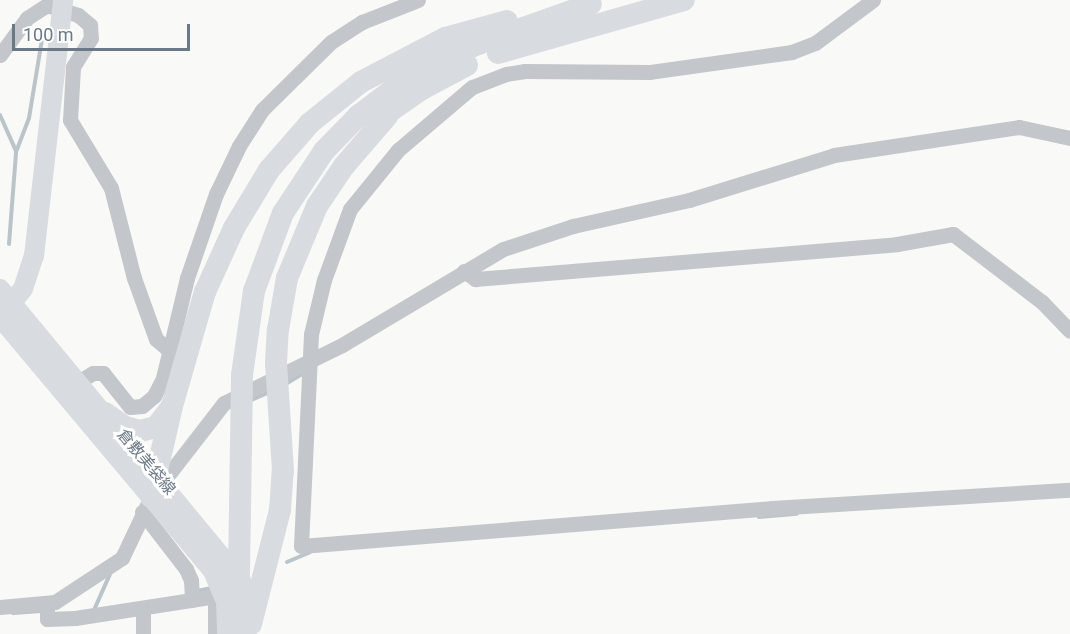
<!DOCTYPE html>
<html>
<head>
<meta charset="utf-8">
<style>
	body { margin:0 }
	#map { position:relative; width:1070px; height:634px; overflow:hidden; background:#f9f9f7; font-family:Roboto,"Noto Sans JP",sans-serif }
	div>[style] { position:absolute }
	[style*='--x'] { left:calc(var(--x)*1px); top:calc(var(--y)*1px); width:calc(var(--w)*1px); rotate:calc(var(--a)*1deg) }
	.stream>* { height:4px; margin:-2px; padding:0 2px; transform-origin:2px; border-radius:2px; background:#bbc4c9 }
	.minor>* { height:15px; margin:-7.5px; padding:0 7.5px; transform-origin:7.5px; border-radius:7.5px; background:#c3c6ca }
	.major>* { height:20px; margin:-10px; padding:0 10px; transform-origin:10px; border-radius:10px; background:#d8dbdf }
	.highway>* { height:22px; margin:-11px; padding:0 11px; transform-origin:11px; border-radius:11px; background:#d8dbdf }
	span { translate:-50% -50%; white-space:nowrap; text-align:center; line-height:1.15; -webkit-text-stroke:6px #fff; paint-order:stroke }
	.street-label { font-size:16px; color:#6b7885 }
	.scale { position:absolute; left:12px; top:24px; width:178px; height:27px; box-sizing:border-box; border:3px solid #6b7885; border-top:0; padding-left:8px; font-size:18px; line-height:21px; white-space:nowrap; color:#6b7885; -webkit-text-stroke:4px #fff; paint-order:stroke }
</style>
</head>
<body>
<div id="map">
	<div class="stream">
		<i style="--x:0;--y:115;--w:39;--a:66"></i>
		<i style="--x:9;--y:244;--w:92;--a:-85.6"></i>
		<i style="--x:16;--y:152;--w:36;--a:-69"></i>
		<i style="--x:29;--y:118;--w:86;--a:-80.6"></i>
		<i style="--x:284;--y:385;--w:23;--a:-31"></i>
		<i style="--x:249;--y:401;--w:22;--a:-24"></i>
		<i style="--x:759;--y:517;--w:38;--a:-5"></i>
		<i style="--x:287;--y:562;--w:25;--a:-23"></i>
		<i style="--x:197;--y:591;--w:14;--a:-12"></i>
		<i style="--x:94;--y:610;--w:39;--a:-66"></i>
		<i style="--x:13;--y:613;--w:31;--a:-4"></i>
	</div>
	<div class="minor">
		<i style="--x:873;--y:0;--w:72;--a:143.4"></i>
		<i style="--x:815;--y:43;--w:25;--a:159"></i>
		<i style="--x:792;--y:52;--w:143;--a:172"></i>
		<i style="--x:650;--y:72;--w:125;--a:-179.5"></i>
		<i style="--x:525;--y:71;--w:19;--a:171"></i>
		<i style="--x:506;--y:74;--w:36;--a:159"></i>
		<i style="--x:472;--y:87;--w:97;--a:139.6"></i>
		<i style="--x:398;--y:150;--w:76;--a:129.1"></i>
		<i style="--x:350;--y:209;--w:76;--a:110.1"></i>
		<i style="--x:324;--y:280;--w:56;--a:103.5"></i>
		<i style="--x:311;--y:334;--w:212;--a:92.7"></i>
		<i style="--x:301;--y:546;--w:473;--a:-4.6"></i>
		<i style="--x:772;--y:508;--w:299;--a:-3.5"></i>
		<i style="--x:0;--y:55;--w:46;--a:-53.9"></i>
		<i style="--x:27;--y:18;--w:24;--a:-33"></i>
		<i style="--x:47;--y:5;--w:33;--a:18"></i>
		<i style="--x:78;--y:15;--w:16;--a:40"></i>
		<i style="--x:90;--y:25;--w:13;--a:86"></i>
		<i style="--x:91;--y:38;--w:34;--a:122"></i>
		<i style="--x:73;--y:67;--w:53;--a:93.2"></i>
		<i style="--x:70;--y:120;--w:79;--a:58.9"></i>
		<i style="--x:111;--y:188;--w:93;--a:75.7"></i>
		<i style="--x:134;--y:278;--w:65;--a:70.2"></i>
		<i style="--x:156;--y:339;--w:18;--a:41"></i>
		<i style="--x:464;--y:271;--w:14;--a:36"></i>
		<i style="--x:475;--y:279;--w:423;--a:-4.7"></i>
		<i style="--x:897;--y:244;--w:57;--a:-10.1"></i>
		<i style="--x:953;--y:234;--w:112;--a:37.4"></i>
		<i style="--x:1042;--y:302;--w:40;--a:46"></i>
		<i style="--x:78;--y:382;--w:17;--a:-31"></i>
		<i style="--x:93;--y:373;--w:10;--a:0"></i>
		<i style="--x:103;--y:373;--w:43;--a:51.5"></i>
		<i style="--x:130;--y:407;--w:12;--a:-5"></i>
		<i style="--x:142;--y:406;--w:16;--a:-40"></i>
		<i style="--x:154;--y:396;--w:20;--a:-63"></i>
		<i style="--x:163;--y:378;--w:103;--a:-76.5"></i>
		<i style="--x:187;--y:278;--w:89;--a:-71"></i>
		<i style="--x:216;--y:194;--w:53;--a:-64.4"></i>
		<i style="--x:239;--y:146;--w:43;--a:-57.4"></i>
		<i style="--x:262;--y:110;--w:97;--a:-44.6"></i>
		<i style="--x:331;--y:42;--w:37;--a:-33"></i>
		<i style="--x:362;--y:22;--w:60;--a:-21.4"></i>
		<i style="--x:142;--y:512;--w:72;--a:52.3"></i>
		<i style="--x:186;--y:569;--w:12;--a:66"></i>
		<i style="--x:191;--y:580;--w:20;--a:87"></i>
		<i style="--x:47;--y:605;--w:14;--a:90"></i>
		<i style="--x:47;--y:619;--w:28;--a:-2"></i>
		<i style="--x:75;--y:618;--w:138;--a:-8.8"></i>
		<i style="--x:211;--y:597;--w:6;--a:51"></i>
		<i style="--x:215;--y:602;--w:32;--a:90"></i>
		<i style="--x:0;--y:607;--w:55;--a:-5.2"></i>
		<i style="--x:55;--y:602;--w:80;--a:-33.3"></i>
		<i style="--x:122;--y:558;--w:68;--a:-64.6"></i>
		<i style="--x:151;--y:497;--w:119;--a:-52.2"></i>
		<i style="--x:224;--y:403;--w:131;--a:-26.2"></i>
		<i style="--x:342;--y:345;--w:187;--a:-30.8"></i>
		<i style="--x:503;--y:249;--w:74;--a:-18.2"></i>
		<i style="--x:573;--y:226;--w:119;--a:-12.6"></i>
		<i style="--x:689;--y:200;--w:152;--a:-17.2"></i>
		<i style="--x:834;--y:155;--w:187;--a:-8.6"></i>
		<i style="--x:1019;--y:127;--w:52;--a:12.2"></i>
		<i style="--x:143;--y:634;--w:24;--a:-90"></i>
	</div>
	<div class="major">
		<i style="--x:0;--y:289;--w:378;--a:50.4"></i>
		<i style="--x:5;--y:311;--w:28;--a:-51"></i>
		<i style="--x:23;--y:289;--w:35;--a:-72"></i>
		<i style="--x:34;--y:256;--w:258;--a:-83.5"></i>
		<i style="--x:0;--y:317;--w:331;--a:50"></i>
		<i style="--x:213;--y:571;--w:33;--a:67"></i>
		<i style="--x:226;--y:601;--w:33;--a:88"></i>
	</div>
	<div class="highway">
		<i style="--x:498;--y:53;--w:193;--a:-15.9"></i>
		<i style="--x:373;--y:123;--w:60;--a:-34.8"></i>
		<i style="--x:422;--y:89;--w:51;--a:-28.1"></i>
		<i style="--x:105;--y:413;--w:24;--a:35"></i>
		<i style="--x:125;--y:427;--w:16;--a:15"></i>
		<i style="--x:140;--y:431;--w:16;--a:-14"></i>
		<i style="--x:156;--y:427;--w:23;--a:-52"></i>
		<i style="--x:151;--y:497;--w:93;--a:-77"></i>
		<i style="--x:172;--y:406;--w:119;--a:-73.9"></i>
		<i style="--x:205;--y:292;--w:70;--a:-65.6"></i>
		<i style="--x:234;--y:228;--w:68;--a:-58.9"></i>
		<i style="--x:269;--y:170;--w:62;--a:-48.9"></i>
		<i style="--x:310;--y:123;--w:65;--a:-38.8"></i>
		<i style="--x:361;--y:82;--w:95;--a:-27.6"></i>
		<i style="--x:445;--y:38;--w:64;--a:-15.3"></i>
		<i style="--x:251;--y:624;--w:118;--a:-75.7"></i>
		<i style="--x:280;--y:510;--w:39;--a:-86"></i>
		<i style="--x:283;--y:471;--w:108;--a:-93.7"></i>
		<i style="--x:276;--y:363;--w:33;--a:-87"></i>
		<i style="--x:278;--y:330;--w:53;--a:-80.2"></i>
		<i style="--x:287;--y:278;--w:78;--a:-67.4"></i>
		<i style="--x:317;--y:206;--w:48;--a:-56"></i>
		<i style="--x:344;--y:166;--w:66;--a:-49.3"></i>
		<i style="--x:238;--y:634;--w:259;--a:-89.1"></i>
		<i style="--x:242;--y:375;--w:85;--a:-81.9"></i>
		<i style="--x:254;--y:291;--w:83;--a:-69.6"></i>
		<i style="--x:283;--y:213;--w:74;--a:-56.5"></i>
		<i style="--x:324;--y:151;--w:49;--a:-45.8"></i>
		<i style="--x:358;--y:116;--w:53;--a:-37.3"></i>
		<i style="--x:400;--y:84;--w:82;--a:-27.5"></i>
		<i style="--x:473;--y:46;--w:125;--a:-19.6"></i>
	</div>
	<div class="street-label">
		<span style="left:146px;top:462px;rotate:50deg">倉敷美袋線</span>
	</div>
	<div class="scale">100 m</div>
</div>
</body>
</html>
